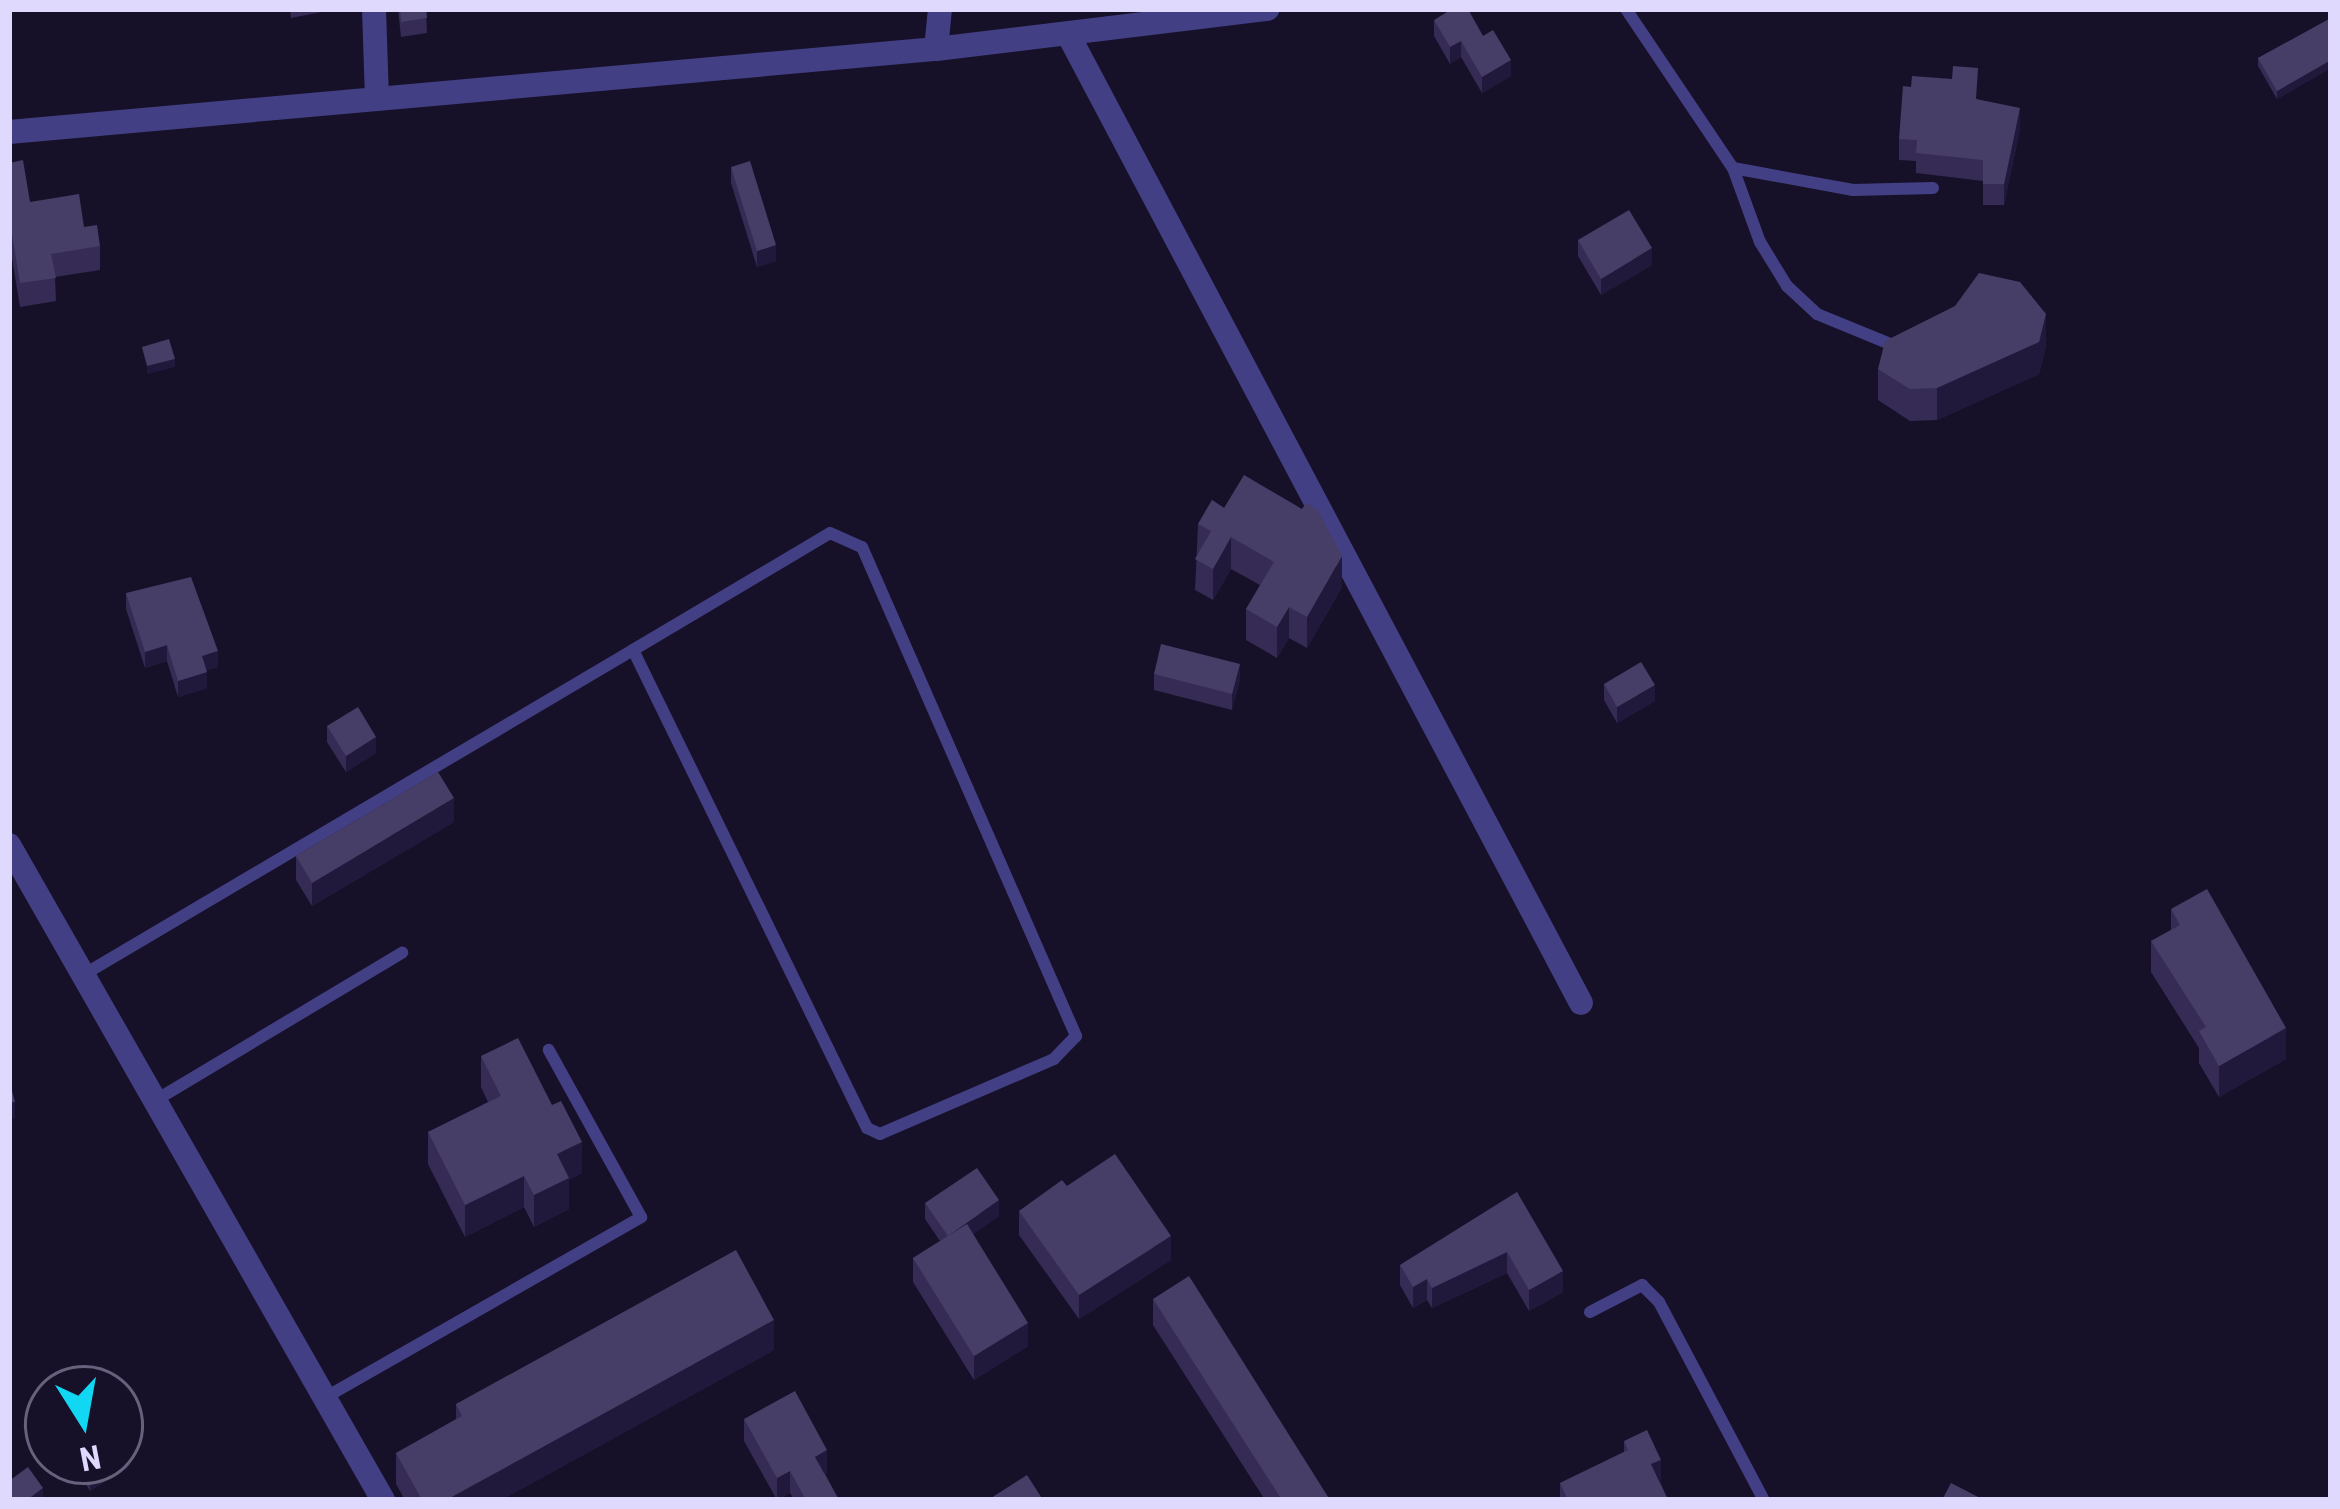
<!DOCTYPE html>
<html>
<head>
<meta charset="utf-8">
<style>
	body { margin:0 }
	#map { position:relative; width:2340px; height:1509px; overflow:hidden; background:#161128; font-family:"Roboto Condensed",sans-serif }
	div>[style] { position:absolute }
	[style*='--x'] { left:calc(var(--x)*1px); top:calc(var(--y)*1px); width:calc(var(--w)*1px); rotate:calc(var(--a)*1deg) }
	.service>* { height:12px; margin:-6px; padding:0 6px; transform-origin:6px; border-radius:6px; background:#433f84 }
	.minor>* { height:24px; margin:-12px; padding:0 12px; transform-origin:12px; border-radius:12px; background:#433f84 }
	.wall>* { inset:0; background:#352b55 }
	.shaded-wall>* { inset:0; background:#21193b }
	.building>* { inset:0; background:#473e67 }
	span { translate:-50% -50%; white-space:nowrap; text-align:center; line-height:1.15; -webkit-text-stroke:9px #161128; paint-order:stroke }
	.frame { position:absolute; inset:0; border:12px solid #dfdafd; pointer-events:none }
	.north { position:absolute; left:24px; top:1365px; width:120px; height:120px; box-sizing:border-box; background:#161128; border:3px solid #66617d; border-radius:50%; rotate:169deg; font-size:33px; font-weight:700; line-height:48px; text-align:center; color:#dfdafd }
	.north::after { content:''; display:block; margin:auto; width:42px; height:54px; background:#11d7f3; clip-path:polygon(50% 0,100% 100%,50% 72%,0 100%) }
</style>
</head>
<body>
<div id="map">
	<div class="service">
		<i style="--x:1626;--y:9;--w:192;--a:56.1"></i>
		<i style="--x:1733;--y:168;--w:122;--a:10.4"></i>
		<i style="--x:1853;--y:190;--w:80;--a:-1.4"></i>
		<i style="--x:1733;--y:168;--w:79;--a:70"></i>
		<i style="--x:1760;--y:242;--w:52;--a:58.5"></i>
		<i style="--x:1787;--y:286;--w:41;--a:43"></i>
		<i style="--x:1817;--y:314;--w:84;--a:22.3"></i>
		<i style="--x:83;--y:975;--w:639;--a:-30.58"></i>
		<i style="--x:633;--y:650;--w:229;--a:-30.7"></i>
		<i style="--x:830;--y:533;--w:35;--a:24"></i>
		<i style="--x:862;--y:547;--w:534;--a:66.36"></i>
		<i style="--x:1076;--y:1036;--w:32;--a:134"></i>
		<i style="--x:1054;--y:1059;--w:189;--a:156.7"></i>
		<i style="--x:880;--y:1134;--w:14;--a:-155"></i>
		<i style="--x:867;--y:1128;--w:532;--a:-116.08"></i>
		<i style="--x:156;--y:1100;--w:287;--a:-30.9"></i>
		<i style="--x:1590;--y:1312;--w:59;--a:-27.4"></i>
		<i style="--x:1642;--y:1285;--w:24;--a:45"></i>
		<i style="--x:1659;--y:1302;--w:224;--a:62.1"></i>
		<i style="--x:326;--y:1397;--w:363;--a:-29.7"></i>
		<i style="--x:641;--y:1217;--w:191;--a:-118.9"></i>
	</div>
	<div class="minor">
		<i style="--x:374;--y:9;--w:90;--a:88.1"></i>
		<i style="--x:1069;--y:36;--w:1094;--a:62.1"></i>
		<i style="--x:936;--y:49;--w:40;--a:-84.3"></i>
		<i style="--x:9;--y:132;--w:931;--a:-5.12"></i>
		<i style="--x:936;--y:49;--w:334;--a:-6.9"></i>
		<i style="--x:9;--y:845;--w:754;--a:60.27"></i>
	</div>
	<div class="wall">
		<i style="clip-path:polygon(290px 9px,332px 9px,332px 10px,291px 18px)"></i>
		<i style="clip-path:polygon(398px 9px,430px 9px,426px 10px,427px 33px,401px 37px)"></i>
		<i style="clip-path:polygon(2331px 18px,2331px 68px,2277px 99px,2258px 66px,2258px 58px)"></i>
		<i style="clip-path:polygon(1434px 20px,1483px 36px,1511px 76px,1482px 93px,1461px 57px,1450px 64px,1434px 36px)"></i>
		<i style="clip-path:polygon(1911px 87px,1977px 99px,2020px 129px,2004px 205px,1983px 205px,1983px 181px,1916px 173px,1916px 161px,1899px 160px,1899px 139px)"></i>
		<i style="clip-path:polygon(9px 163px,30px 202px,84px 227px,100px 246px,100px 270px,55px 277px,56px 301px,20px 307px,9px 240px)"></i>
		<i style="clip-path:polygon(731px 167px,776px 261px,757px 267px,731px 183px)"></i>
		<i style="clip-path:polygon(1578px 240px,1652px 265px,1601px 295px,1578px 256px)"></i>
		<i style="clip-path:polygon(2046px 346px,2039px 374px,1937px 420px,1910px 421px,1878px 400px,1878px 369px)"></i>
		<i style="clip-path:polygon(1212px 500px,1342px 587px,1307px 648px,1289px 638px,1277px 658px,1246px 640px,1246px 609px,1260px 585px,1231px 569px,1213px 600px,1195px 590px,1198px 524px)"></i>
		<i style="clip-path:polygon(126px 593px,218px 667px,207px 670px,207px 688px,178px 697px,167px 661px,145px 668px,126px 609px)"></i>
		<i style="clip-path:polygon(1154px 674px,1240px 680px,1232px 710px,1154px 690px)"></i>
		<i style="clip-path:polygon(1604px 684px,1655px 701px,1617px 723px,1604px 700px)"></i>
		<i style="clip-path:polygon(327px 726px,376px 753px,346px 772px,327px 742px)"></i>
		<i style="clip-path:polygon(454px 822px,312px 906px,296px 880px,296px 856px)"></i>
		<i style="clip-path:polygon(2171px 909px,2286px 1059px,2219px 1097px,2199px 1063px,2199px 1048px,2151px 972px,2151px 941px,2171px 930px)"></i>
		<i style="clip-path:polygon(481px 1056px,582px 1173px,569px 1180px,569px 1209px,534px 1227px,524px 1207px,465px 1237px,428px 1164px,428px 1132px,488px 1102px,481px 1087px)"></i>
		<i style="clip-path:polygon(1067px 1186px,1171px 1260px,1079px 1319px,1019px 1235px,1019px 1211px)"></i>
		<i style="clip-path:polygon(1517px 1192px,1563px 1292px,1529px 1311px,1507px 1273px,1432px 1308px,1427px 1300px,1413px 1308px,1400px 1285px,1400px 1265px)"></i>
		<i style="clip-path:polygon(925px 1203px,999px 1216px,973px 1234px,1028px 1346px,974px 1380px,913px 1282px,913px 1258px,940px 1241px,925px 1219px)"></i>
		<i style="clip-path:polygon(1153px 1299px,1330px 1500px,1265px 1500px,1153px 1325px)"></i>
		<i style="clip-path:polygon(774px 1350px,501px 1500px,405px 1500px,396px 1484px,396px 1453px,456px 1419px,456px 1404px)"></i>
		<i style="clip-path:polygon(744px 1419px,827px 1472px,825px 1474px,839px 1500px,794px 1500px,790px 1493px,777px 1500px,744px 1441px)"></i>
		<i style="clip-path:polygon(1624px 1441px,1661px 1484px,1668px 1500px,1560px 1500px,1560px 1483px,1624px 1452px)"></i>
		<i style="clip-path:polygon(72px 1461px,120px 1461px,130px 1466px,90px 1491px)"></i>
	</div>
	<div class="shaded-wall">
		<i style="clip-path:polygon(1461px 41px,1461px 57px,1450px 64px,1450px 47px)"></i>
		<i style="clip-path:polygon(1511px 60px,1511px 76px,1482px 93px,1482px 77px)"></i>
		<i style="clip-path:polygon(2331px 60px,2331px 68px,2277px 99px,2277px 91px)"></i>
		<i style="clip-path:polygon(2020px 108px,2020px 129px,2004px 205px,2004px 184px)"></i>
		<i style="clip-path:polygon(776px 245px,776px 261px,757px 267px,757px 251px)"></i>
		<i style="clip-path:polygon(1652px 248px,1652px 265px,1601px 295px,1601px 279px)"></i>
		<i style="clip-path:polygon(2046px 314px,2046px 346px,2039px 374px,1937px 420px,1937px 388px)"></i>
		<i style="clip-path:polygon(175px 359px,175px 367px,147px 374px,147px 366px)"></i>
		<i style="clip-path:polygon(1231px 537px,1231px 569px,1213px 600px,1213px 569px)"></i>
		<i style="clip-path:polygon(1342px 556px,1342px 587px,1307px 648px,1307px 617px)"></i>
		<i style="clip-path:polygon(1289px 607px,1289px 638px,1277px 658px,1277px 627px)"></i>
		<i style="clip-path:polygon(167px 645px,167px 661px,145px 668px,145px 652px)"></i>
		<i style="clip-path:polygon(218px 651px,218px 667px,202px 672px,202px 656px)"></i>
		<i style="clip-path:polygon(1240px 664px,1240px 680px,1232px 710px,1232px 694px)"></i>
		<i style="clip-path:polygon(207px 672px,207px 688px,178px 697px,178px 681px)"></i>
		<i style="clip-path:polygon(1655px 685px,1655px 701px,1617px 723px,1617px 707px)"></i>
		<i style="clip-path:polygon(376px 737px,376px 753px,346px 772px,346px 756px)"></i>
		<i style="clip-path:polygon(454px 798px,454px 822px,312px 906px,312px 883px)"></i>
		<i style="clip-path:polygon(2286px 1028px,2286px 1059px,2219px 1097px,2219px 1066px)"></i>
		<i style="clip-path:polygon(15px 1102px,15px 1118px,9px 1119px,9px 1103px)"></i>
		<i style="clip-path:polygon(582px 1142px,582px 1173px,569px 1180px,569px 1209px,534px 1227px,534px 1195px,557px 1154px)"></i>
		<i style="clip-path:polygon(524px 1176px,524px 1207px,465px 1237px,465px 1205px)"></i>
		<i style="clip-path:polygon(999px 1200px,999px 1216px,948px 1252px,948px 1236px)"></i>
		<i style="clip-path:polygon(1171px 1236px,1171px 1260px,1079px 1319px,1079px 1295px)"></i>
		<i style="clip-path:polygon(1507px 1252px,1507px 1273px,1432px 1308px,1432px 1288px)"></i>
		<i style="clip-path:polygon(1563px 1271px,1563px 1292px,1529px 1311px,1529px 1290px)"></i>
		<i style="clip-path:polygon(1427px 1279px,1427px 1300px,1413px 1308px,1413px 1287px)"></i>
		<i style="clip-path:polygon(774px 1320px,774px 1350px,501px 1500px,446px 1500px)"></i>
		<i style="clip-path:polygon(1028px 1323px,1028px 1346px,974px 1380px,974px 1356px)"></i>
		<i style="clip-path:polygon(130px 1450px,130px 1466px,90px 1491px,90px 1475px,112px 1461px,120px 1461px,120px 1456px)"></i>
		<i style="clip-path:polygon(827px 1450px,827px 1472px,815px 1479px,815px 1457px)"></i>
		<i style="clip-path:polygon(1661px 1460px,1661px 1484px,1651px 1464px)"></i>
		<i style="clip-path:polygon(790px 1471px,790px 1493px,777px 1500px,777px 1478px)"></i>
		<i style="clip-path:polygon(43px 1488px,43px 1500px,27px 1500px)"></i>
	</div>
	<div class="building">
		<i style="clip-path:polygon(400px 9px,426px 9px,427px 18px,401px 22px)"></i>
		<i style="clip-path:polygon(1452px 9px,1468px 9px,1483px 36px,1493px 30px,1511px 60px,1482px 77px,1461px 41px,1450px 47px,1434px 20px)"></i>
		<i style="clip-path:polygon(2331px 18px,2331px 60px,2277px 91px,2258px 58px)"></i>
		<i style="clip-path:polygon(1953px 66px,1978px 68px,1976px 99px,2020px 108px,2004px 184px,1983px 184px,1983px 160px,1916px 153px,1917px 140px,1899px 139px,1903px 86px,1911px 87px,1912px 76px,1952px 79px)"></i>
		<i style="clip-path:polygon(23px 160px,30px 202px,79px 194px,84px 227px,97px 225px,100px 246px,51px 254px,56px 278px,20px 283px,9px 216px,9px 163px)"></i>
		<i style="clip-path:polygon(750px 161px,776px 245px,757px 251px,731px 167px)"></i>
		<i style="clip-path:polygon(1629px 210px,1652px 248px,1601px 279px,1578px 240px)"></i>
		<i style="clip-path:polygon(1979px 273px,2020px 282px,2046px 314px,2039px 342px,1937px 388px,1910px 389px,1878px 369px,1885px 341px,1955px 306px)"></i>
		<i style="clip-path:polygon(169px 339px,175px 359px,147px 366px,142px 347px)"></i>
		<i style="clip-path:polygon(1244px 475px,1302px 509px,1306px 503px,1318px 510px,1342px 556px,1307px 617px,1289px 607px,1277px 627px,1246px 609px,1274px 562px,1231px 537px,1213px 569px,1195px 559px,1211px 531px,1198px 524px,1212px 500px,1224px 508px)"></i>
		<i style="clip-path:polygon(191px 577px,218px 651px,202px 656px,207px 672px,178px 681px,167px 645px,145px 652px,126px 593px)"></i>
		<i style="clip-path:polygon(1161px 644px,1240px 664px,1232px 694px,1154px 674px)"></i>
		<i style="clip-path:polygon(1641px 662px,1655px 685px,1617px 707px,1604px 684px)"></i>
		<i style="clip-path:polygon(358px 707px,376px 737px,346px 756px,327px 726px)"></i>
		<i style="clip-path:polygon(438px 772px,454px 798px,312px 883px,296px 856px)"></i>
		<i style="clip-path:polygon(2207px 889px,2286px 1028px,2219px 1066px,2199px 1031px,2206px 1027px,2151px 941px,2180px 925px,2171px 909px)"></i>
		<i style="clip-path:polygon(518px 1038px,552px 1105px,561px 1101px,582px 1142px,557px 1154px,569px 1178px,534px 1195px,524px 1176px,465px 1205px,428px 1132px,501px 1096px,481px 1056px)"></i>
		<i style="clip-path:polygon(9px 1079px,15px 1102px,9px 1103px)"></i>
		<i style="clip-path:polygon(1115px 1154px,1171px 1236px,1079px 1295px,1019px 1211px,1062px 1180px,1067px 1186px)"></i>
		<i style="clip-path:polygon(977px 1168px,999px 1200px,948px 1236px,925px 1203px)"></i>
		<i style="clip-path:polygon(1517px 1192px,1563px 1271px,1529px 1290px,1507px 1252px,1432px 1288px,1427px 1279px,1413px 1287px,1400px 1265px)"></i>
		<i style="clip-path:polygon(967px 1224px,1028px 1323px,974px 1356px,913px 1258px)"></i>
		<i style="clip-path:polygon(736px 1250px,774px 1320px,446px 1500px,422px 1500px,396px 1453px,462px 1416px,456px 1404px)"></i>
		<i style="clip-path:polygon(1189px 1276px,1330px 1500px,1282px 1500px,1153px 1299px)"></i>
		<i style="clip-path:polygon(795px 1391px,827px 1450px,815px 1457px,839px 1500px,806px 1500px,790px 1471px,777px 1478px,744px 1419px)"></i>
		<i style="clip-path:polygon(1647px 1430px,1661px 1460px,1651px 1464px,1668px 1500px,1568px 1500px,1560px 1483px,1628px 1450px,1624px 1441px)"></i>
		<i style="clip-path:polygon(120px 1433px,130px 1450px,120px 1456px)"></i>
		<i style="clip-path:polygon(82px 1461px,112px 1461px,90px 1475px)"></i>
		<i style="clip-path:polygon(28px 1467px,43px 1488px,27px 1500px,9px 1500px,9px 1481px)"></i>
		<i style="clip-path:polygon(1027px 1475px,1043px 1500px,992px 1500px,991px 1498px)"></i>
		<i style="clip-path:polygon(1951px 1483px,1984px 1500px,1942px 1500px)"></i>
	</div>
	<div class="frame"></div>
	<div class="north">N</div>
</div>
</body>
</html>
